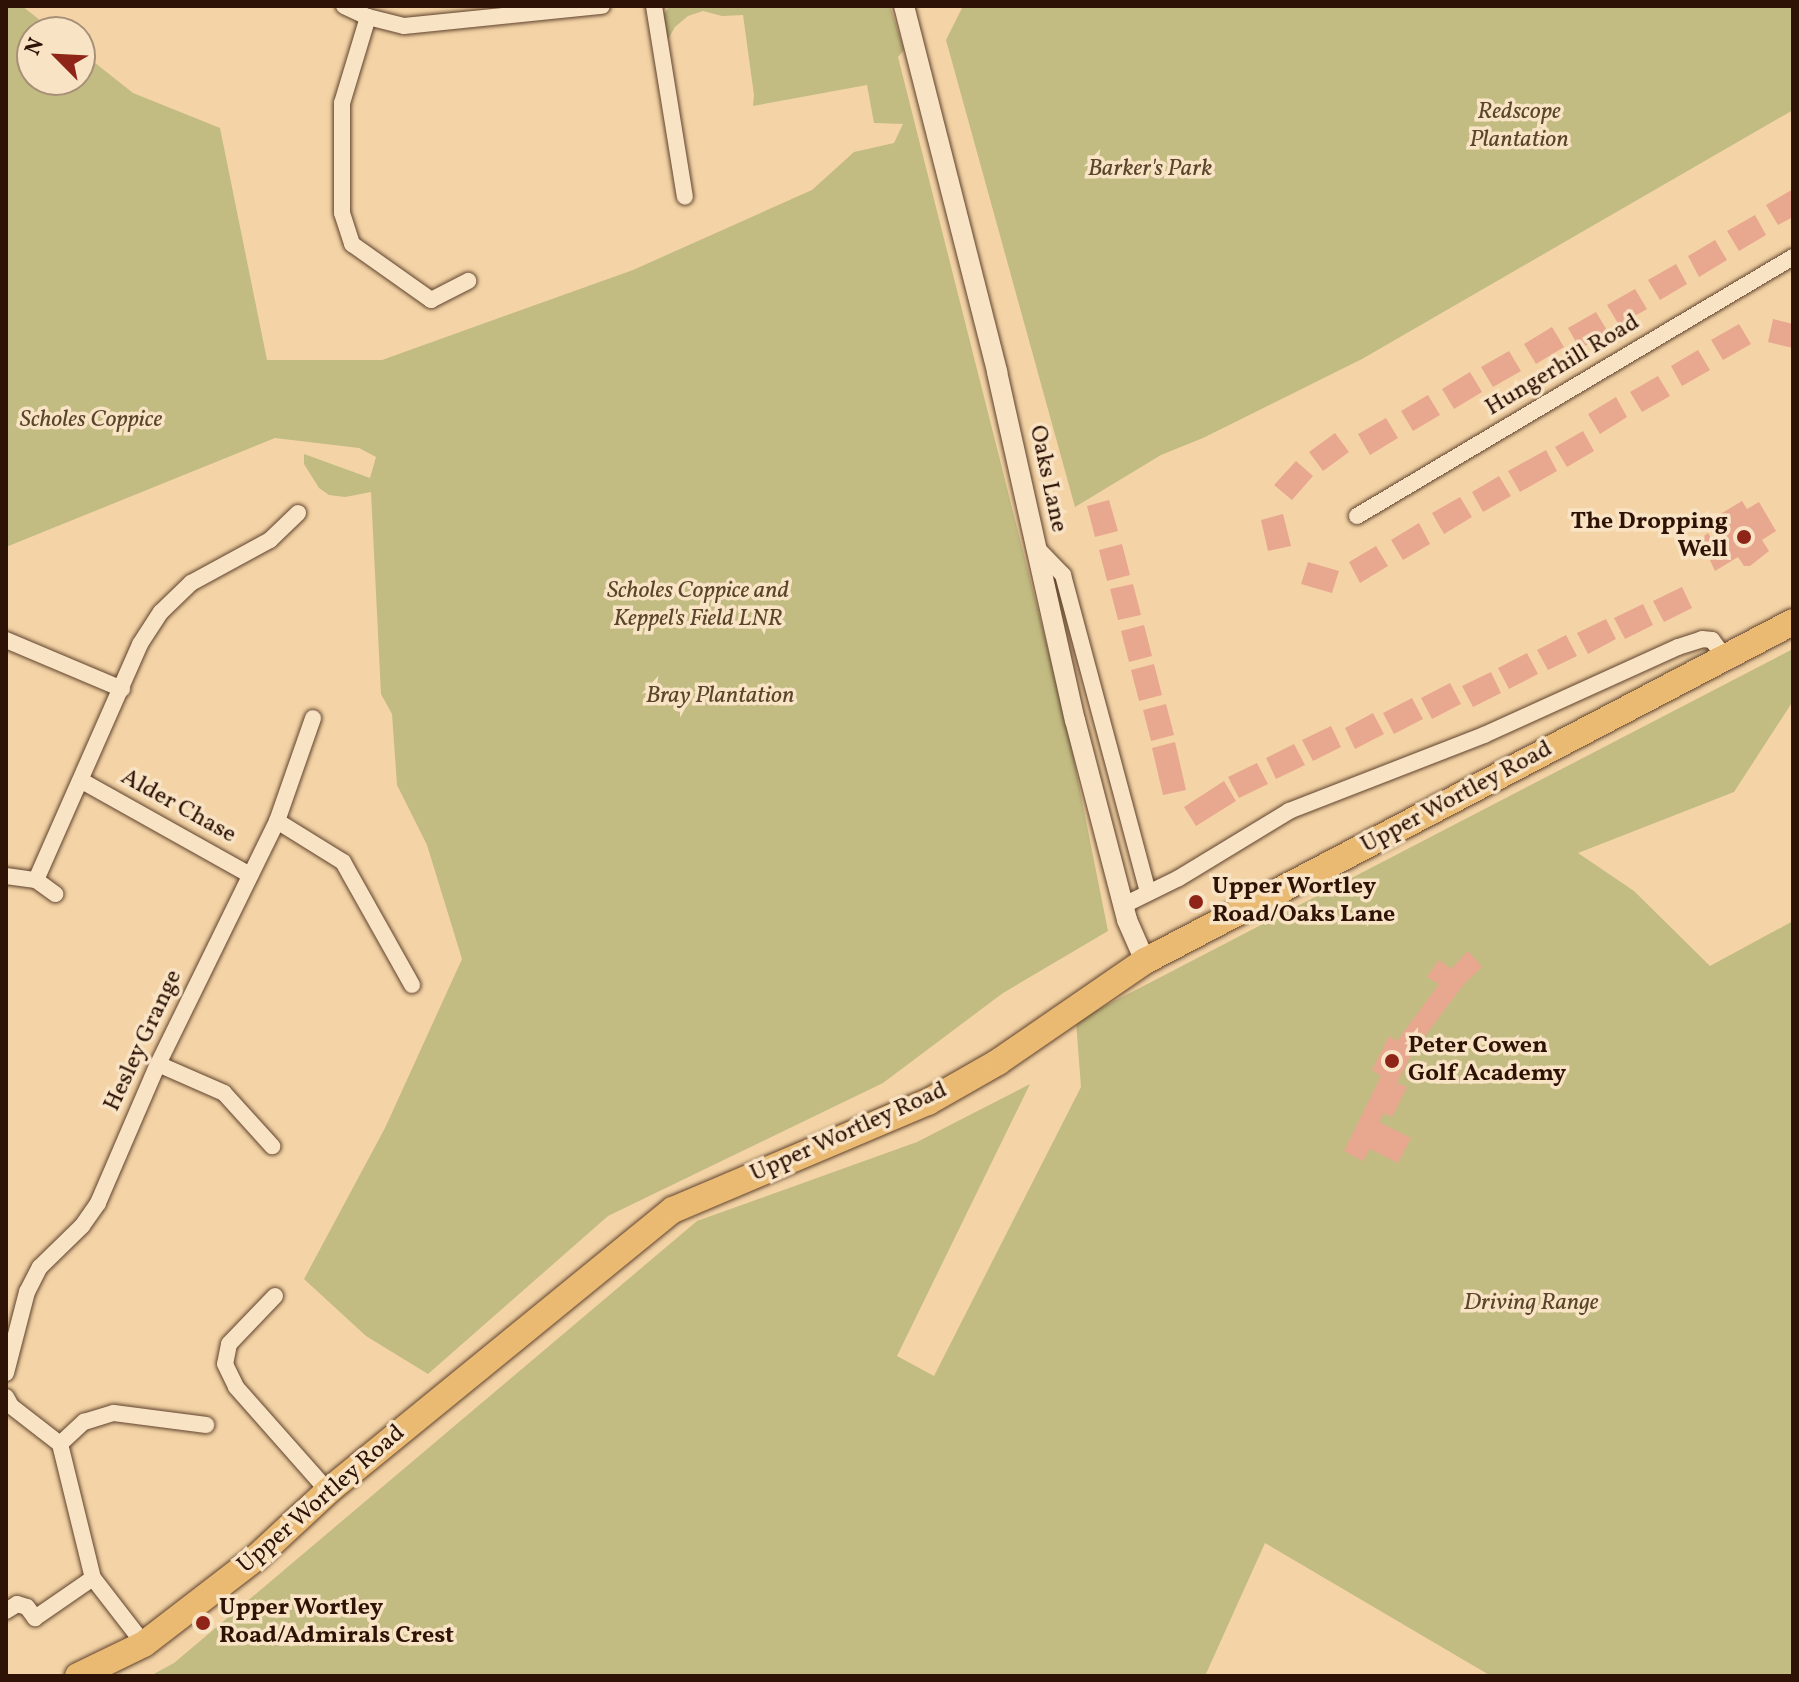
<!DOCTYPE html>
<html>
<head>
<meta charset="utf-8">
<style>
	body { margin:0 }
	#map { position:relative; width:1799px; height:1682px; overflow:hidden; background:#f4d4a6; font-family:Vollkorn,serif }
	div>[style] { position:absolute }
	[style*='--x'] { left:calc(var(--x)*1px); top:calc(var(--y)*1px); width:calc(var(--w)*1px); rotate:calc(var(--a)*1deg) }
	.green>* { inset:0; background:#c2bb82 }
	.building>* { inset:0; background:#e8a78f }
	.roads { filter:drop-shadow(0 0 2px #5f422d) drop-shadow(0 0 2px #5f422d) }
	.minor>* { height:16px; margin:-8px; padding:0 8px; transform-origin:8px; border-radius:8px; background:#f8e3c5 }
	.tertiary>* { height:20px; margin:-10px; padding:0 10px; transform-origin:10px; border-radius:10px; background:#f8e3c5 }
	.primary>* { height:26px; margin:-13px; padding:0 13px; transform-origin:13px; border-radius:13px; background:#eaba73 }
	.dots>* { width:22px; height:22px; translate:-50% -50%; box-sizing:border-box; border:4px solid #f8e3c5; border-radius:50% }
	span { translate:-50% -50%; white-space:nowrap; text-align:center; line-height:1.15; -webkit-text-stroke:7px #f8e3c5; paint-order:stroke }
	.park-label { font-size:24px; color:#5a452a; font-style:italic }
	.street-label { font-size:24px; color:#2d1205 }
	.poi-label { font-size:24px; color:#2d1205; font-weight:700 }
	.right { translate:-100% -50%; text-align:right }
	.left { translate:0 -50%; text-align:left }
	.frame { position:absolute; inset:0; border:8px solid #2d1205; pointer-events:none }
	.north { position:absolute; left:16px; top:16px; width:80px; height:80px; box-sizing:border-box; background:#f8e3c5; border:2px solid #a78f78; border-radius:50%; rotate:294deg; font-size:22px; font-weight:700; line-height:32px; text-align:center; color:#2d1205 }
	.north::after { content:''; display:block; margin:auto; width:28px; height:36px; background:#8f2418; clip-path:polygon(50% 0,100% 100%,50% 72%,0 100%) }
</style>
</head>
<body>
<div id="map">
	<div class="green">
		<i style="clip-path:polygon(6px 6px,22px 6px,55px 32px,32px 32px,32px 80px,80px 80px,80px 51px,133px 93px,220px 128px,267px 360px,382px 360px,633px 270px,812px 190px,854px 152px,894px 143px,903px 124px,874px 123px,867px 85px,753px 106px,754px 95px,743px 15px,722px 16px,703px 11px,688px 16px,675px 27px,667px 41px,663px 15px,669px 7px,890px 6px,904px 50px,898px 57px,1067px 725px,1108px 931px,1003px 993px,883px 1083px,608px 1216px,428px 1374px,366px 1336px,304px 1279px,385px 1128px,462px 959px,427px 845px,397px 785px,392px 714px,381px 694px,371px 492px,345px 497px,329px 495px,319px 488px,304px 464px,304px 454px,370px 478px,376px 457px,359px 448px,275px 438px,6px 547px)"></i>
		<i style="clip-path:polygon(963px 6px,1793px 6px,1793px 110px,1362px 359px,1203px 438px,1161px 455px,1075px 507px,946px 40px)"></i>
		<i style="clip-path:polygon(1793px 649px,1793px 701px,1734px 792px,1578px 853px,1634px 891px,1710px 966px,1793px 921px,1793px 1676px,1491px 1676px,1265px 1543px,1205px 1676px,150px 1676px,174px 1663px,697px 1221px,917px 1142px,1030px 1084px,897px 1356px,934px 1376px,1081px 1087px,1076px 1021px)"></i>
	</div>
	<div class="building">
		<i style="clip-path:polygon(1793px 189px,1793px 217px,1778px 225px,1766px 205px)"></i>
		<i style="clip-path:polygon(1755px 215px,1766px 235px,1739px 251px,1727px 231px)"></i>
		<i style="clip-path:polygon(1715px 240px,1727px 260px,1699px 277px,1688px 256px)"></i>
		<i style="clip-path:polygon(1676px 264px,1687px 284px,1660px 300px,1648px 280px)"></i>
		<i style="clip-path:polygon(1635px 289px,1647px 309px,1619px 325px,1607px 305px)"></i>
		<i style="clip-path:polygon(1596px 312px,1608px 332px,1580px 349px,1568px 328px)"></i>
		<i style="clip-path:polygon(1773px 319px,1793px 324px,1793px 348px,1768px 342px)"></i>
		<i style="clip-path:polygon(1739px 324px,1751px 344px,1723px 360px,1711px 340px)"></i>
		<i style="clip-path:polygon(1552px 327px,1564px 347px,1536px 364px,1524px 344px)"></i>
		<i style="clip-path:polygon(1698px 350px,1710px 370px,1682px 386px,1671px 366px)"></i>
		<i style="clip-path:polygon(1509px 351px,1521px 371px,1493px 387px,1481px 367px)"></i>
		<i style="clip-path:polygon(1470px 372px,1482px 392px,1454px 409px,1442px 389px)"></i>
		<i style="clip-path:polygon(1658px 376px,1670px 396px,1642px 412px,1630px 392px)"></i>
		<i style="clip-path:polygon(1428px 395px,1440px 415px,1413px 431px,1401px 411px)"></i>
		<i style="clip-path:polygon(1616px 397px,1627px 417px,1600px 434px,1588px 414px)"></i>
		<i style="clip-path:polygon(1386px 418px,1398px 438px,1370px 455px,1358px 434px)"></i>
		<i style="clip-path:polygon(1583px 431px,1594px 451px,1567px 467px,1555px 447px)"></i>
		<i style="clip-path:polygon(1335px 433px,1349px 452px,1323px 471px,1309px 452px)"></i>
		<i style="clip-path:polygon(1546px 450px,1557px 471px,1520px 492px,1508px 471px)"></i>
		<i style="clip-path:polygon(1296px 461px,1313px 476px,1292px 500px,1274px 485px)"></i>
		<i style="clip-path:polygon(1499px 476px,1511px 496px,1483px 512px,1472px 492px)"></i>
		<i style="clip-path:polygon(1460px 497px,1472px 517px,1444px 534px,1432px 513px)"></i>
		<i style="clip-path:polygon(1109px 500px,1118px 531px,1095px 537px,1087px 506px)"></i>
		<i style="clip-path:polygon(1742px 501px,1747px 509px,1759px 502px,1776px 531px,1762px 540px,1769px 551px,1750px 566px,1744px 566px,1738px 557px,1715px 571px,1700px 539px,1708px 533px,1713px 541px,1725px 534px,1717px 516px)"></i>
		<i style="clip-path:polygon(1283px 514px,1291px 546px,1268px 551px,1261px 520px)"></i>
		<i style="clip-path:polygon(1419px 523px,1430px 544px,1403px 560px,1391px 540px)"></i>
		<i style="clip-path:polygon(1122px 544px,1130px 575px,1107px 581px,1099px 550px)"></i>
		<i style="clip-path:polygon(1376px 546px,1388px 566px,1360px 583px,1349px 562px)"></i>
		<i style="clip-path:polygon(1308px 562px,1339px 571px,1332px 593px,1301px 584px)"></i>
		<i style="clip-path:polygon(1133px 584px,1141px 615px,1118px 620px,1110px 589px)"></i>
		<i style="clip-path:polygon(1682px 587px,1692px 608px,1664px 622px,1653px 601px)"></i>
		<i style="clip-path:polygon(1643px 604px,1653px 625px,1625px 639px,1614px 618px)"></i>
		<i style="clip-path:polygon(1606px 619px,1616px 639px,1588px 654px,1577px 633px)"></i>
		<i style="clip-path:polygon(1144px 625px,1152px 656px,1129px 662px,1121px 631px)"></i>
		<i style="clip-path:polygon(1566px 635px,1577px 656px,1548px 670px,1537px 650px)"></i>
		<i style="clip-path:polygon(1527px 653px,1538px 674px,1509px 689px,1498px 668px)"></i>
		<i style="clip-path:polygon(1154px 664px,1162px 695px,1139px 701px,1131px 670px)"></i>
		<i style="clip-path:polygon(1491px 672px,1501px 693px,1473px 707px,1462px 686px)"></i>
		<i style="clip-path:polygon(1450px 683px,1461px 704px,1432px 719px,1421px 698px)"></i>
		<i style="clip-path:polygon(1412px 698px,1423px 719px,1394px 734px,1383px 713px)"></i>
		<i style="clip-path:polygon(1166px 704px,1174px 735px,1151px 741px,1143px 710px)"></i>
		<i style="clip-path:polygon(1373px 713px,1384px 734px,1355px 749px,1345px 728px)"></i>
		<i style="clip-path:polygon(1331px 726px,1341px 747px,1313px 761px,1302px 740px)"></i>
		<i style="clip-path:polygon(1175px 742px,1186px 790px,1163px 795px,1152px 748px)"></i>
		<i style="clip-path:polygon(1294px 744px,1305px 765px,1276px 779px,1266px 758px)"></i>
		<i style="clip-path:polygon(1257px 763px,1268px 784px,1239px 798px,1228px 777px)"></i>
		<i style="clip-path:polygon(1224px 781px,1236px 801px,1196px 826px,1184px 807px)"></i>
		<i style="clip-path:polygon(1468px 951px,1482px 967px,1464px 984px,1412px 1053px,1397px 1083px,1407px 1087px,1392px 1117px,1384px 1113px,1379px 1122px,1411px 1138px,1398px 1163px,1370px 1149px,1363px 1161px,1344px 1151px,1381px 1076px,1372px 1070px,1389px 1036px,1397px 1041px,1439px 984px,1427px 977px,1439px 960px,1451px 969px)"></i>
	</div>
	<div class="roads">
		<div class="minor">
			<i style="--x:344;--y:6;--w:26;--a:25"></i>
			<i style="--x:368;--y:17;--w:37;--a:14"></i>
			<i style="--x:404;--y:26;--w:199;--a:-5.8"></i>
			<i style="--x:654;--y:6;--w:193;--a:80.8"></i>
			<i style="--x:368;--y:17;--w:90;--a:106.8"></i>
			<i style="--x:342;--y:103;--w:110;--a:90"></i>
			<i style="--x:342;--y:213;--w:33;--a:72"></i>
			<i style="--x:352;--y:244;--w:97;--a:35.3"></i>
			<i style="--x:431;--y:300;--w:42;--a:-27.2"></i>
			<i style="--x:1357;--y:516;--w:507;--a:-30.71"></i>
			<i style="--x:1036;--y:547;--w:39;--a:46"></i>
			<i style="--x:1063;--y:575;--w:329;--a:75"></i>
			<i style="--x:6;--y:640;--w:126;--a:22.9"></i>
			<i style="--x:82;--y:781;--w:193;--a:29.2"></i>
			<i style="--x:277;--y:821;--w:78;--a:31.8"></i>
			<i style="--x:343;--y:862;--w:141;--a:60.7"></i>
			<i style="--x:6;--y:876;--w:30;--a:8"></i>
			<i style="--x:36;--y:880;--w:258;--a:-66.2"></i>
			<i style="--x:140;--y:644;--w:38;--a:-57"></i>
			<i style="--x:161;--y:612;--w:42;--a:-44"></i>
			<i style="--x:191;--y:583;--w:90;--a:-28.6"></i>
			<i style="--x:270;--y:540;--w:39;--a:-44"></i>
			<i style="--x:36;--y:880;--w:24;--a:36"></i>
			<i style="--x:1124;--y:905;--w:61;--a:-26.1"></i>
			<i style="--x:1179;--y:878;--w:129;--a:-31.3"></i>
			<i style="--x:1289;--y:811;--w:209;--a:-21.3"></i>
			<i style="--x:1484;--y:735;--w:213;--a:-24.4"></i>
			<i style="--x:1678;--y:647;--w:25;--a:-18"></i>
			<i style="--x:1702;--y:639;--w:10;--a:6"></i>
			<i style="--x:1712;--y:640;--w:22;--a:54"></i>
			<i style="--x:158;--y:1064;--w:72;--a:23.7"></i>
			<i style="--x:224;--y:1093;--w:72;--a:47.8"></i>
			<i style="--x:275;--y:1296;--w:66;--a:133.8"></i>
			<i style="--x:229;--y:1344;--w:20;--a:101"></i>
			<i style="--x:225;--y:1364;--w:25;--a:64"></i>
			<i style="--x:236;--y:1387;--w:139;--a:48.5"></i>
			<i style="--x:6;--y:1373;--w:84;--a:-75.5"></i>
			<i style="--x:27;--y:1292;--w:28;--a:-63"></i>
			<i style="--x:40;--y:1267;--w:59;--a:-44.3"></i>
			<i style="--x:82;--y:1226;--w:28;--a:-55"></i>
			<i style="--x:98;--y:1203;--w:151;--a:-66.7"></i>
			<i style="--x:158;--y:1064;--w:271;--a:-63.9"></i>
			<i style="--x:277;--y:821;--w:109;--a:-70.7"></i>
			<i style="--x:6;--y:1397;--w:10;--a:61"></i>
			<i style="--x:11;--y:1406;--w:62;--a:37.8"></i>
			<i style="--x:60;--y:1444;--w:138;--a:76.2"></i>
			<i style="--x:93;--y:1578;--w:83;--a:52.3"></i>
			<i style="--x:60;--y:1444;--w:33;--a:-43"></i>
			<i style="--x:84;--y:1422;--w:31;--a:-17"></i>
			<i style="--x:114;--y:1413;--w:93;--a:7.4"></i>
			<i style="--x:6;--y:1611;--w:13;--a:-32"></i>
			<i style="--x:17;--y:1604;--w:10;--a:17"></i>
			<i style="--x:27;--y:1607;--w:14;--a:54"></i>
			<i style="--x:35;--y:1618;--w:70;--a:-34.6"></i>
		</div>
		<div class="tertiary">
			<i style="--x:904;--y:6;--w:378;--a:75.7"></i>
			<i style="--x:997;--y:372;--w:357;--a:77.4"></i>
			<i style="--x:1075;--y:720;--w:207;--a:75.4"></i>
			<i style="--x:1127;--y:920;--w:45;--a:66.3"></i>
		</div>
		<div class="primary">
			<i style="--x:78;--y:1676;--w:73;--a:-25.9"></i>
			<i style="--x:144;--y:1644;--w:143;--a:-37.6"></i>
			<i style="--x:257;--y:1557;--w:97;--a:-42.9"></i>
			<i style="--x:328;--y:1491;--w:445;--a:-39.2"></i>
			<i style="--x:673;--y:1210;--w:277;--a:-23"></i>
			<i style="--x:928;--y:1102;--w:81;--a:-29.7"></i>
			<i style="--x:998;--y:1062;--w:178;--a:-34.5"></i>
			<i style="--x:1145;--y:961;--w:731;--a:-27.62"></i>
		</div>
	</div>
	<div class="dots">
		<i style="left:1744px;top:537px;background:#8f2418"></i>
		<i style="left:1196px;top:902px;background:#8f2418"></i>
		<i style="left:1392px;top:1061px;background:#8f2418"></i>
		<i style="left:203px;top:1623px;background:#8f2418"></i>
	</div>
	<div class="park-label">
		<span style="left:1519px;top:127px">Redscope<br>Plantation</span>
		<span style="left:1150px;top:170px">Barker's Park</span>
		<span style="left:91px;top:421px">Scholes Coppice</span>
		<span style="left:698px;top:606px">Scholes Coppice and<br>Keppel's Field LNR</span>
		<span style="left:720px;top:697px">Bray Plantation</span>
		<span style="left:1531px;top:1304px">Driving Range</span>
	</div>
	<div class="street-label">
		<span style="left:1563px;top:366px;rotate:-31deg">Hungerhill Road</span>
		<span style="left:1047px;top:479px;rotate:78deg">Oaks Lane</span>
		<span style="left:1457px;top:798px;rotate:-28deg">Upper Wortley Road</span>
		<span style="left:178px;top:807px;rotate:29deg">Alder Chase</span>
		<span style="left:144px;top:1041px;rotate:-65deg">Hesley Grange</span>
		<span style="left:849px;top:1133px;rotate:-24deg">Upper Wortley Road</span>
		<span style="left:322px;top:1500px;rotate:-41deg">Upper Wortley Road</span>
	</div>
	<div class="poi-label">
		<span class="right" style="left:1728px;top:537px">The Dropping<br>Well</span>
		<span class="left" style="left:1212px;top:902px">Upper Wortley<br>Road/Oaks Lane</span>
		<span class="left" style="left:1408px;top:1061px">Peter Cowen<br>Golf Academy</span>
		<span class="left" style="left:219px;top:1623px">Upper Wortley<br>Road/Admirals Crest</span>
	</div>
	<div class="frame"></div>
	<div class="north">N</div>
</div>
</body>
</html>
